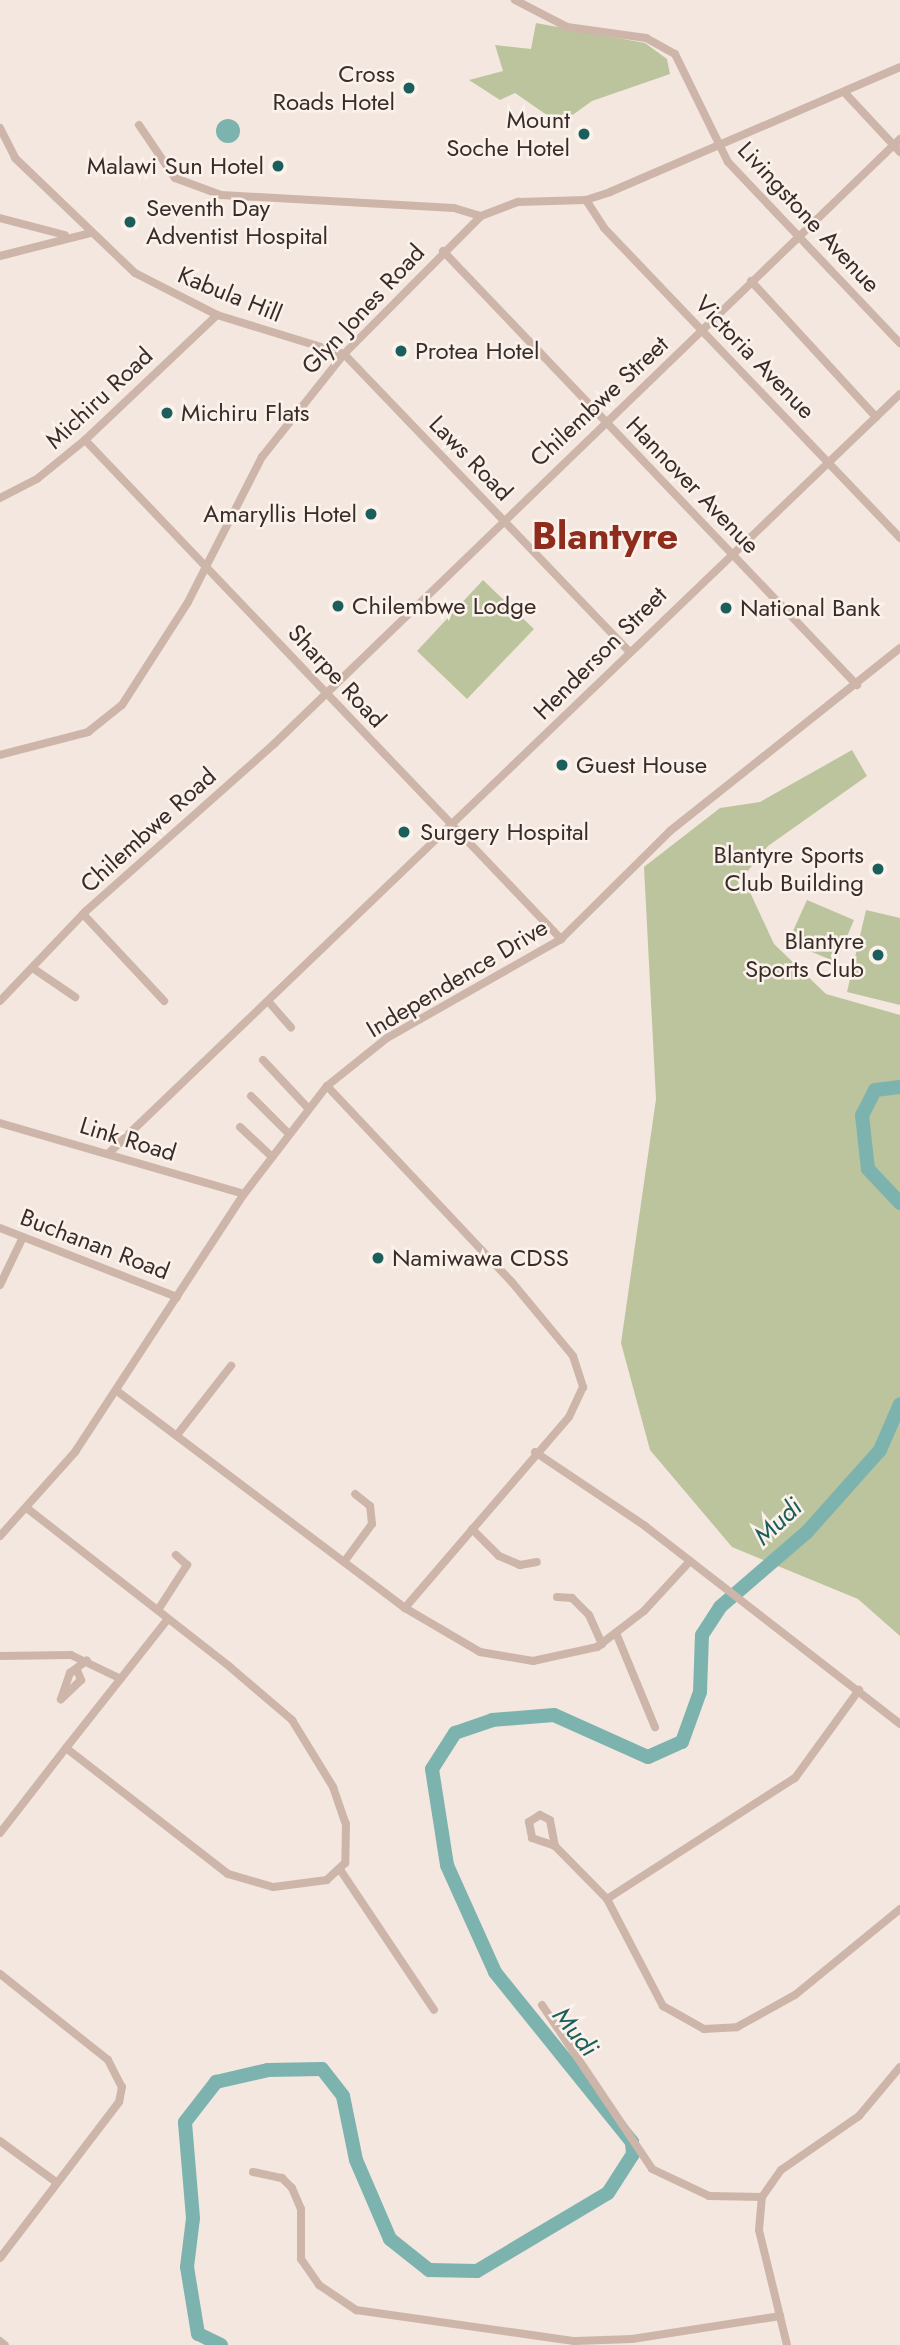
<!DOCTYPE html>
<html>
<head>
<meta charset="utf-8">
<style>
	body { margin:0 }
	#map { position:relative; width:900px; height:2345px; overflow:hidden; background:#f4e7df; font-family:Jost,sans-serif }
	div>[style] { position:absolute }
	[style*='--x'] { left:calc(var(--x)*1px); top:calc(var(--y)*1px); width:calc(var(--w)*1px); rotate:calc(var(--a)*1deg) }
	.green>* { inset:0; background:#bcc49d }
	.water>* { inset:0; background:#7cb3af }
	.round { border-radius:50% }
	.river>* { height:14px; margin:-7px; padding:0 7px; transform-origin:7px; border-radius:7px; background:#7cb3af }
	.minor>* { height:8px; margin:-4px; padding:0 4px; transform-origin:4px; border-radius:4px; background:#cdb6a9 }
	.dots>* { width:19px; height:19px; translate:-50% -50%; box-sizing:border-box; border:4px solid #fbf2ec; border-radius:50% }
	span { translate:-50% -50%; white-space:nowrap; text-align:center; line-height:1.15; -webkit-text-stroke:5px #fbf2ec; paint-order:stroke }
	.poi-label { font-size:24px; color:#3a2d29 }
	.right { translate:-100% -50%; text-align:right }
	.left { translate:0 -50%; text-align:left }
	.street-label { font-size:24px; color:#3a2d29 }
	.water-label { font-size:26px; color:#1c5e5b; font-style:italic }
	.town-label { font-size:38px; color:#8e2c1e; font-weight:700 }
</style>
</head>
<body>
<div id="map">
	<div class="green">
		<i style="clip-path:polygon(536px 23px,645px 43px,667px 59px,670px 74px,592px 101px,560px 124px,515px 93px,500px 100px,469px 80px,503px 71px,495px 45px,531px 49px)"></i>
		<i style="clip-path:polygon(483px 580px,534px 629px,467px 699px,417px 651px)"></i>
		<i style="clip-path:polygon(852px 750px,867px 776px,768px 846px,743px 877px,774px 944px,826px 994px,900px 1015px,900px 1636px,858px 1599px,732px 1547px,650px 1450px,621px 1343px,656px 1099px,644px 867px,720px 808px,760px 802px)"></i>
		<i style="clip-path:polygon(807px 900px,854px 920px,836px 962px,788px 942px)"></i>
		<i style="clip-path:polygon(866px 910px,900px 918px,900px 1005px,847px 992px)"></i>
	</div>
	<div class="water">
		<i class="round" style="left:216px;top:119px;width:24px;height:24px"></i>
	</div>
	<div class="river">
		<i style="--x:900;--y:1087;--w:25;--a:173"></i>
		<i style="--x:875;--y:1090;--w:28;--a:117"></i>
		<i style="--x:862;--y:1115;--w:54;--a:83.7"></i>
		<i style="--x:868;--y:1169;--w:47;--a:46.7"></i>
		<i style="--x:221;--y:2345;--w:25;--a:-154"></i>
		<i style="--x:198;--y:2334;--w:68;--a:-99.3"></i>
		<i style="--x:187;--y:2267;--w:49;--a:-83"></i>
		<i style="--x:193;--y:2218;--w:96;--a:-94.8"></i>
		<i style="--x:185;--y:2122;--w:51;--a:-52.2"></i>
		<i style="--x:216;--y:2082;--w:53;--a:-13"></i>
		<i style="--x:268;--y:2070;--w:54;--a:-1.1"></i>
		<i style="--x:322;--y:2069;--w:34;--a:52"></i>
		<i style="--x:343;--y:2096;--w:65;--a:78.5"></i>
		<i style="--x:356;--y:2160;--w:86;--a:66.7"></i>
		<i style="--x:390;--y:2239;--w:50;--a:38.5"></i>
		<i style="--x:429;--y:2270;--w:48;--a:1.2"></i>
		<i style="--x:477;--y:2271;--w:152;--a:-30.8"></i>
		<i style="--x:608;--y:2193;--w:46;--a:-57.3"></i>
		<i style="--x:633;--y:2154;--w:12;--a:-95"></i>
		<i style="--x:632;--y:2142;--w:218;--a:-128.9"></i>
		<i style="--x:495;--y:1972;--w:117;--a:-114.2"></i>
		<i style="--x:447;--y:1865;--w:97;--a:-98.9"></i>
		<i style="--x:432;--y:1769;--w:43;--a:-57.4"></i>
		<i style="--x:455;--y:1733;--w:39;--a:-19"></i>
		<i style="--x:492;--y:1720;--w:62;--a:-4.6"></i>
		<i style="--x:554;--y:1715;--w:103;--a:24.1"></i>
		<i style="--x:648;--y:1757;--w:37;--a:-24"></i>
		<i style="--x:682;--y:1742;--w:53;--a:-70.2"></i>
		<i style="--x:700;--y:1692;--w:57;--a:-88"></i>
		<i style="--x:702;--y:1635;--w:33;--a:-57"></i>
		<i style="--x:720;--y:1607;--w:115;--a:-40.8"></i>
		<i style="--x:807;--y:1532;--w:110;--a:-48.3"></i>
		<i style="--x:880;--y:1450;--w:50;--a:-66.5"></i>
	</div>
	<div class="minor">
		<i style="--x:515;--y:0;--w:59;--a:27.4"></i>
		<i style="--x:567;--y:27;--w:80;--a:7.9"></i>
		<i style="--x:646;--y:38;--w:33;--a:29"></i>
		<i style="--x:675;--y:54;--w:120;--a:63.9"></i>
		<i style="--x:728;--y:162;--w:250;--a:46.5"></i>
		<i style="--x:845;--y:93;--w:81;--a:47"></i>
		<i style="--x:139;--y:125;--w:64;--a:55.8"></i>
		<i style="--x:175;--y:178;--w:49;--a:20.3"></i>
		<i style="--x:221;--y:195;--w:233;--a:3.2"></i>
		<i style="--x:454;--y:208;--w:28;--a:17"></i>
		<i style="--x:0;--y:128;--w:34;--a:63"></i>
		<i style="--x:15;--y:158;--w:166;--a:43.8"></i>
		<i style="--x:135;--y:273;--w:92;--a:27.1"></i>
		<i style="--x:217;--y:315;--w:133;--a:17.1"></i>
		<i style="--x:344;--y:354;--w:410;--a:46.2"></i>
		<i style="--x:586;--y:200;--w:33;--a:57"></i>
		<i style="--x:604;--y:228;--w:429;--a:46.3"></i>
		<i style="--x:0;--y:218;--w:67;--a:14.7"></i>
		<i style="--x:443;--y:251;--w:600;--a:46.35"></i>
		<i style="--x:0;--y:256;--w:93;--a:-14.3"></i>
		<i style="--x:751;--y:281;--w:185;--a:47.4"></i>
		<i style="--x:85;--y:440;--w:690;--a:46.35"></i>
		<i style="--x:0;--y:498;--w:42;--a:-27.2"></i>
		<i style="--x:37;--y:479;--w:62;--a:-39.1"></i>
		<i style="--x:85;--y:440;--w:182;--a:-43.4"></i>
		<i style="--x:0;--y:755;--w:91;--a:-14.6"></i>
		<i style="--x:88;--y:732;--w:43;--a:-38.5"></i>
		<i style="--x:122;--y:705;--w:122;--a:-57.3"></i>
		<i style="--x:188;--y:602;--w:163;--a:-63"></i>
		<i style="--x:262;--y:457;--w:132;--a:-51.5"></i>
		<i style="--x:344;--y:354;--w:194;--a:-45.2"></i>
		<i style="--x:481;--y:216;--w:40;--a:-21"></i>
		<i style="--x:518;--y:202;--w:68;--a:-1.7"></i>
		<i style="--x:586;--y:200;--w:25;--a:-18"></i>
		<i style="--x:610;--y:192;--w:316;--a:-23.3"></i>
		<i style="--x:83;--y:914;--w:119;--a:47"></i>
		<i style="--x:34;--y:969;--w:50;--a:34.3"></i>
		<i style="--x:0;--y:1001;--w:124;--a:-46.3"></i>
		<i style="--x:86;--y:911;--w:251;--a:-41.6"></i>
		<i style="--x:274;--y:744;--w:871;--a:-44.02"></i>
		<i style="--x:268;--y:1001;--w:35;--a:49"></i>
		<i style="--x:263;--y:1060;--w:64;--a:46.9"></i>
		<i style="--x:327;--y:1086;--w:268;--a:46.7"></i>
		<i style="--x:511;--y:1281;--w:97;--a:50.4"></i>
		<i style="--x:573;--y:1356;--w:33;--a:72"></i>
		<i style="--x:583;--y:1387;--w:33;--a:115"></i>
		<i style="--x:569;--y:1417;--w:252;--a:130.7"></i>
		<i style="--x:251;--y:1096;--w:52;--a:45"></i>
		<i style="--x:0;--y:1123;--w:254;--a:16.2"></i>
		<i style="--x:240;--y:1127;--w:42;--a:43.1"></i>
		<i style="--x:109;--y:1153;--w:1096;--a:-43.82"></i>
		<i style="--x:0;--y:1228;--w:190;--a:21.3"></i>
		<i style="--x:0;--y:1285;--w:53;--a:-64.4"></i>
		<i style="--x:117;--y:1391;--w:361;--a:37"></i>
		<i style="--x:405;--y:1608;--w:87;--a:30.4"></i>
		<i style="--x:480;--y:1652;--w:54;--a:9.6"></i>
		<i style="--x:533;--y:1661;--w:66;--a:-12.3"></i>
		<i style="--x:597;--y:1647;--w:59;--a:-37.5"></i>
		<i style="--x:644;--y:1611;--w:68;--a:-47.4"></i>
		<i style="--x:177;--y:1435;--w:88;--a:-52"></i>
		<i style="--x:535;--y:1452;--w:133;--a:33.9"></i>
		<i style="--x:645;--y:1526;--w:323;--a:37.8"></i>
		<i style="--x:28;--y:1509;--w:256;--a:38"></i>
		<i style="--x:230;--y:1667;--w:82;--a:40.5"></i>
		<i style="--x:292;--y:1720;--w:79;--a:58.5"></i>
		<i style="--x:333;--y:1787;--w:39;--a:71"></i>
		<i style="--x:346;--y:1824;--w:39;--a:91"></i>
		<i style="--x:345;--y:1863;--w:25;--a:137"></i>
		<i style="--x:327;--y:1880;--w:54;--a:172.6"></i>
		<i style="--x:273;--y:1887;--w:47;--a:-163.9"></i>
		<i style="--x:228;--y:1874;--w:205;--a:-142.1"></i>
		<i style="--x:66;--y:1748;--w:164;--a:-51.7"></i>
		<i style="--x:472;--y:1529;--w:38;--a:45"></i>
		<i style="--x:499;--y:1556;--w:23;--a:23"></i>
		<i style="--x:520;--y:1565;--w:17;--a:-10"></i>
		<i style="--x:0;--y:1536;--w:113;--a:-48.2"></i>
		<i style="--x:75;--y:1452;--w:308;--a:-56.8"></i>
		<i style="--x:244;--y:1194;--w:136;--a:-52.5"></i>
		<i style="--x:327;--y:1086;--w:77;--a:-38.7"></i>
		<i style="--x:387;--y:1038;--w:200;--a:-29.6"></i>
		<i style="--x:561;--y:939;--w:153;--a:-44.7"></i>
		<i style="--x:670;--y:831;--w:294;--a:-38.5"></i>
		<i style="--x:344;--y:1562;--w:47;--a:-53.6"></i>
		<i style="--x:372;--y:1524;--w:18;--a:-96"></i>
		<i style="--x:370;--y:1506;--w:19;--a:-141"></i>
		<i style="--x:557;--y:1597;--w:15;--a:4"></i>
		<i style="--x:572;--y:1598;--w:24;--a:45"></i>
		<i style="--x:589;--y:1615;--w:32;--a:66"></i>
		<i style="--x:158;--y:1610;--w:54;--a:-57.2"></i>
		<i style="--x:187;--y:1565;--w:15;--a:-138"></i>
		<i style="--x:616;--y:1633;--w:102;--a:67.5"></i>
		<i style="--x:0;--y:1656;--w:71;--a:-0.8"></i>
		<i style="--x:71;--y:1655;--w:55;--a:25.6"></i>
		<i style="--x:77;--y:1670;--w:11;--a:68"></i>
		<i style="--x:81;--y:1680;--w:28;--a:136"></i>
		<i style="--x:61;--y:1699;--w:28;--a:-71"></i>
		<i style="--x:70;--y:1673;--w:21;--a:-37"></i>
		<i style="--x:0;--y:1833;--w:108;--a:-52.2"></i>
		<i style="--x:555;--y:1846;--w:26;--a:-101"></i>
		<i style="--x:550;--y:1820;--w:11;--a:-153"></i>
		<i style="--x:540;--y:1815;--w:13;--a:148"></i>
		<i style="--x:529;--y:1822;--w:16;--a:79"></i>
		<i style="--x:532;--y:1838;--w:24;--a:19"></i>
		<i style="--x:555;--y:1846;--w:74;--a:45.5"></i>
		<i style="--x:607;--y:1899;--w:121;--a:62.4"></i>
		<i style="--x:663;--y:2006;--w:47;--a:29.3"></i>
		<i style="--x:704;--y:2029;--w:33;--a:-3"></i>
		<i style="--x:737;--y:2027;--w:66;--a:-28.9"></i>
		<i style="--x:795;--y:1995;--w:136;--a:-39.3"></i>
		<i style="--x:341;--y:1871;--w:167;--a:56.2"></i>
		<i style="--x:607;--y:1899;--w:224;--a:-32.8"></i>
		<i style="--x:795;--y:1778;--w:109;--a:-54"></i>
		<i style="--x:0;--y:1974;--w:138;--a:38.5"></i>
		<i style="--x:108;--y:2060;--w:30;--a:63"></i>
		<i style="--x:122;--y:2087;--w:15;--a:101"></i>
		<i style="--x:119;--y:2102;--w:196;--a:127.3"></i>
		<i style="--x:542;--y:2005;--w:197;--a:56.1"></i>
		<i style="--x:652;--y:2169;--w:63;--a:25.3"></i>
		<i style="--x:709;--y:2196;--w:53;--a:1.1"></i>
		<i style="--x:0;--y:2141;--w:69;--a:36.2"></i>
		<i style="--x:253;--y:2172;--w:30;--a:12"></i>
		<i style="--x:282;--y:2178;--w:14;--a:45"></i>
		<i style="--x:292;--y:2188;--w:23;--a:67"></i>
		<i style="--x:301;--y:2209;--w:50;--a:90"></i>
		<i style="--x:301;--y:2259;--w:32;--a:55"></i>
		<i style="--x:319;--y:2285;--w:45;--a:34"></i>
		<i style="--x:356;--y:2310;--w:221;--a:8.1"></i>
		<i style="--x:575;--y:2341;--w:57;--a:-2"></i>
		<i style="--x:632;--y:2339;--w:150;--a:-8.8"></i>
		<i style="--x:0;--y:2341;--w:6;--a:39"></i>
		<i style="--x:787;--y:2345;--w:118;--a:-103.7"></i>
		<i style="--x:759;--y:2230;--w:33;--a:-85"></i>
		<i style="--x:762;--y:2197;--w:33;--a:-55"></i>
		<i style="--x:781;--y:2170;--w:95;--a:-34.7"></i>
		<i style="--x:859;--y:2116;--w:64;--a:-50.1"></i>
	</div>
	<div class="dots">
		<i style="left:409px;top:88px;background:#1c5e5b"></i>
		<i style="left:584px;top:134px;background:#1c5e5b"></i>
		<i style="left:278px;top:166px;background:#1c5e5b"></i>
		<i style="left:130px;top:222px;background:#1c5e5b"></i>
		<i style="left:401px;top:351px;background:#1c5e5b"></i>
		<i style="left:167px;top:413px;background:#1c5e5b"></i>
		<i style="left:371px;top:514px;background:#1c5e5b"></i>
		<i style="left:338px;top:606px;background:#1c5e5b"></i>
		<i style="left:726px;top:608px;background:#1c5e5b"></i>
		<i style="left:562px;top:765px;background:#1c5e5b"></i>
		<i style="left:404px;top:832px;background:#1c5e5b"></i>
		<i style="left:878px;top:869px;background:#1c5e5b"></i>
		<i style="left:878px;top:955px;background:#1c5e5b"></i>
		<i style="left:378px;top:1258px;background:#1c5e5b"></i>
	</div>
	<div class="poi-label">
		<span class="right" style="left:395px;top:88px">Cross<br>Roads Hotel</span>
		<span class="right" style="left:570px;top:134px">Mount<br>Soche Hotel</span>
		<span class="right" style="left:264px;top:166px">Malawi Sun Hotel</span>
		<span class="left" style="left:146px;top:222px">Seventh Day<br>Adventist Hospital</span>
		<span class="left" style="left:415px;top:351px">Protea Hotel</span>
		<span class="left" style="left:181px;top:413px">Michiru Flats</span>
		<span class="right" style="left:357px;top:514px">Amaryllis Hotel</span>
		<span class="left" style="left:352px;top:606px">Chilembwe Lodge</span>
		<span class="left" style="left:740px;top:608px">National Bank</span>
		<span class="left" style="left:576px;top:765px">Guest House</span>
		<span class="left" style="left:420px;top:832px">Surgery Hospital</span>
		<span class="right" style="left:864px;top:869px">Blantyre Sports<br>Club Building</span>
		<span class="right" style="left:864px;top:955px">Blantyre<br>Sports Club</span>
		<span class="left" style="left:392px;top:1258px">Namiwawa CDSS</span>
	</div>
	<div class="street-label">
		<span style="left:809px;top:217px;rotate:47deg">Livingstone Avenue</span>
		<span style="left:230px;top:294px;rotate:22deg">Kabula Hill</span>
		<span style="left:363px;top:309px;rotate:-47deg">Glyn Jones Road</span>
		<span style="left:755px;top:357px;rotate:46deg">Victoria Avenue</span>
		<span style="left:99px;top:398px;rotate:-43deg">Michiru Road</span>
		<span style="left:599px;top:401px;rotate:-43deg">Chilembwe Street</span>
		<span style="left:471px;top:458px;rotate:46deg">Laws Road</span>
		<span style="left:693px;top:485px;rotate:46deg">Hannover Avenue</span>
		<span style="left:600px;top:653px;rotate:-45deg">Henderson Street</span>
		<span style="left:337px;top:676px;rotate:47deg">Sharpe Road</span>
		<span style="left:148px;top:830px;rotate:-42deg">Chilembwe Road</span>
		<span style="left:457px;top:978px;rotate:-31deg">Independence Drive</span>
		<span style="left:128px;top:1139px;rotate:17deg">Link Road</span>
		<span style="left:95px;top:1244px;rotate:21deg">Buchanan Road</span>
	</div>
	<div class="water-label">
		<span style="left:778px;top:1522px;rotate:-43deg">Mudi</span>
		<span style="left:575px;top:2032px;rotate:51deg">Mudi</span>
	</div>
	<div class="town-label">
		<span style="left:605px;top:536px">Blantyre</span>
	</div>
</div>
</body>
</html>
